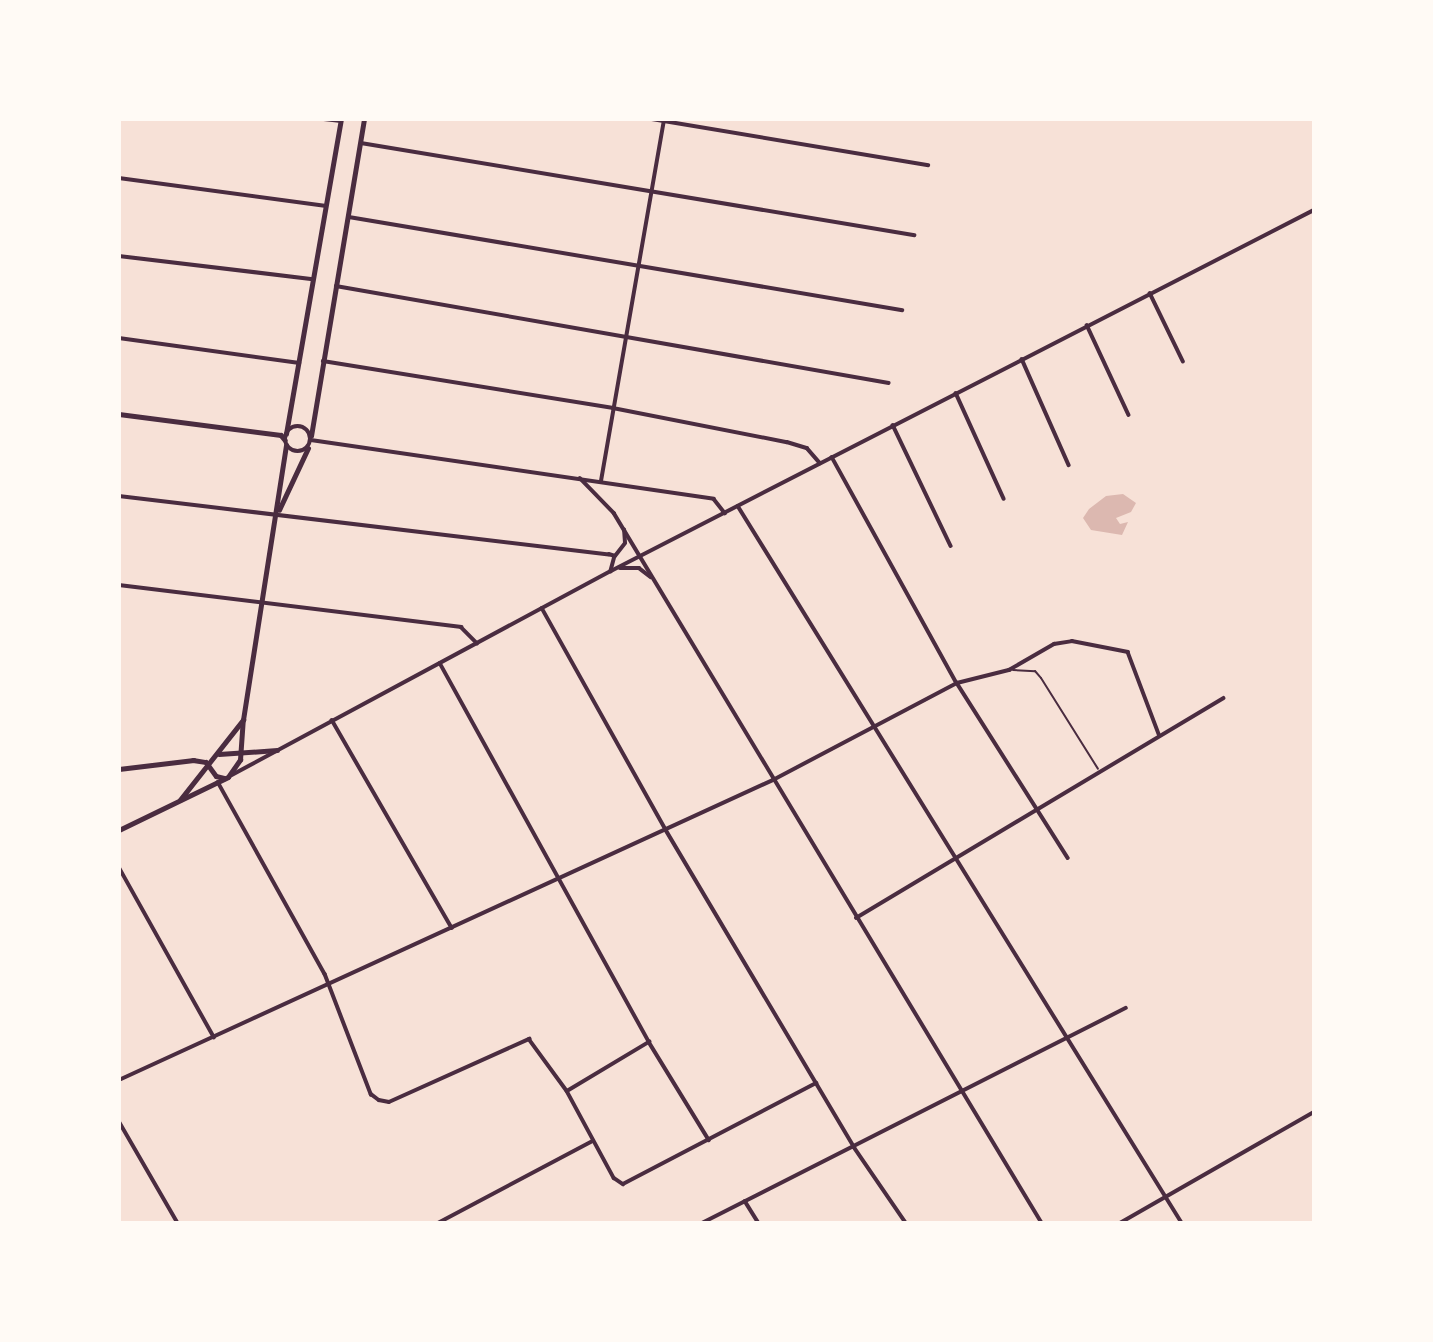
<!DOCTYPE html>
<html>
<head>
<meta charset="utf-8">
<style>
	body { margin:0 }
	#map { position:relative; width:1433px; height:1342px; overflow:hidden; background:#f7e1d7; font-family:"Open Sans",sans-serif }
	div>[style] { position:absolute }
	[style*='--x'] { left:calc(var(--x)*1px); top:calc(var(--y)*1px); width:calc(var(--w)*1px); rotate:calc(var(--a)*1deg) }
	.water>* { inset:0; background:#dcb8b0 }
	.service>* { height:2px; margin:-1px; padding:0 1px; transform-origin:1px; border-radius:1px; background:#4a2c40 }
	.minor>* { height:3.5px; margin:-1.75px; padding:0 1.75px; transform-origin:1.75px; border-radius:1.75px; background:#4a2c40 }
	.tertiary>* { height:4.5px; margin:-2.25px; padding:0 2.25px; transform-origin:2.25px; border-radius:2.25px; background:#4a2c40 }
	.tertiary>.ring { margin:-2.25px; padding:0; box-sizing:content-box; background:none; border:4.5px solid #4a2c40; border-radius:50% }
	span { translate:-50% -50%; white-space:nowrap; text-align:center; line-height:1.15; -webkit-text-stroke:5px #fffaf5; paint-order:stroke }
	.frame { position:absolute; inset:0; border:121px solid #fffaf5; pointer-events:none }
</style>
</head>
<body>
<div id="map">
	<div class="water">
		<i style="clip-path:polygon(1123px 494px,1136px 503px,1131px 512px,1116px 518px,1120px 524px,1128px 522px,1122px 535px,1091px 530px,1083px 518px,1089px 509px,1106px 496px)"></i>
	</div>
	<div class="service">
		<i style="--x:1013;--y:670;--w:22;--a:3"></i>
		<i style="--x:1035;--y:671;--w:9;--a:49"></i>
		<i style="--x:1041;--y:678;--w:107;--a:57.9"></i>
	</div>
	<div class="minor">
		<i style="--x:324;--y:119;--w:17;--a:7"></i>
		<i style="--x:652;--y:119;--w:280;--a:9.5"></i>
		<i style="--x:361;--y:143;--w:561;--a:9.45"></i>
		<i style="--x:119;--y:178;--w:209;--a:7.7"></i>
		<i style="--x:349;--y:217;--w:561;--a:9.55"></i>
		<i style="--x:119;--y:256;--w:195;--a:6.8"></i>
		<i style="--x:336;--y:286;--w:561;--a:9.95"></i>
		<i style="--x:1150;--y:293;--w:76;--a:64.1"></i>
		<i style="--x:1087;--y:325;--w:99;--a:65"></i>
		<i style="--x:119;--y:338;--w:182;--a:7.9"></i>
		<i style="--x:1022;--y:359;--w:116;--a:66.1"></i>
		<i style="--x:323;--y:361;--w:294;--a:9.2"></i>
		<i style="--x:613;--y:408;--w:177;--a:11.1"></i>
		<i style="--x:787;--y:442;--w:21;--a:17"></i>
		<i style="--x:807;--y:448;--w:20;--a:49"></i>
		<i style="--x:956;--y:393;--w:116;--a:65.6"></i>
		<i style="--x:893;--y:425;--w:134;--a:64.4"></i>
		<i style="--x:311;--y:440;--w:407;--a:8.3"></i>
		<i style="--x:714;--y:499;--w:18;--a:52"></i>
		<i style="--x:832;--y:457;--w:258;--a:61.1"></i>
		<i style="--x:957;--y:683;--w:207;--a:57.6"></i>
		<i style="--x:580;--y:478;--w:49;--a:45.8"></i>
		<i style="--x:614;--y:513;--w:829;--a:58.92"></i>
		<i style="--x:601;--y:481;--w:367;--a:-80.1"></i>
		<i style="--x:119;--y:496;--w:493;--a:6.8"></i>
		<i style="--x:609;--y:554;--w:6;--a:18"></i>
		<i style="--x:615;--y:556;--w:16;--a:105"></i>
		<i style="--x:738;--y:506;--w:843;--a:58.23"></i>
		<i style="--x:615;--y:556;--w:16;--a:-52"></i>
		<i style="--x:625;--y:543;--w:13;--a:-94"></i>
		<i style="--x:620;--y:568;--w:19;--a:0"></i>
		<i style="--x:639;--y:568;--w:15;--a:37"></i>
		<i style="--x:119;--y:585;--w:345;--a:7"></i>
		<i style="--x:461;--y:627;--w:23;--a:45"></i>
		<i style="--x:542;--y:608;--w:254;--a:60.8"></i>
		<i style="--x:666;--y:830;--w:369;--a:59.3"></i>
		<i style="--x:854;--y:1147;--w:92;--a:55.6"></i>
		<i style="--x:440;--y:663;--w:433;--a:61.1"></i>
		<i style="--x:649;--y:1042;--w:115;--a:58.5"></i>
		<i style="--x:332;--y:720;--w:240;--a:60"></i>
		<i style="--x:230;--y:776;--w:433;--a:-28.3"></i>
		<i style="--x:611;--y:571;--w:790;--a:-27.18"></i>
		<i style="--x:218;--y:782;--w:220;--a:60.9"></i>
		<i style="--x:325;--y:974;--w:129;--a:69"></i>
		<i style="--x:371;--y:1094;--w:10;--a:37"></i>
		<i style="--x:379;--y:1100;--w:10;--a:11"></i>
		<i style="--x:389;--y:1102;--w:154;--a:-24.2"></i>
		<i style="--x:529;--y:1039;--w:64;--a:53.8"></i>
		<i style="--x:567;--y:1091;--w:99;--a:61.6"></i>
		<i style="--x:614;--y:1178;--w:11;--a:34"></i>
		<i style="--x:623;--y:1184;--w:218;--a:-27.6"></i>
		<i style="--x:119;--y:867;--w:195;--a:60.8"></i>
		<i style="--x:856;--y:918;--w:428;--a:-30.9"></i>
		<i style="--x:119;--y:1080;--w:720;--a:-24.64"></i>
		<i style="--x:773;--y:780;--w:208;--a:-27.8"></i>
		<i style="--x:957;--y:683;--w:54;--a:-14"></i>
		<i style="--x:1009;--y:670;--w:52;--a:-30"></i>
		<i style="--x:1054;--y:644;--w:18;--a:-9"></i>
		<i style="--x:1072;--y:641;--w:57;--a:11.1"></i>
		<i style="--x:1128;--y:652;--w:88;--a:69.3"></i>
		<i style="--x:567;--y:1091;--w:96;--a:-30.9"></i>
		<i style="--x:119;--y:1121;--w:118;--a:60"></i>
		<i style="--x:745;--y:1201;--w:26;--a:58"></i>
		<i style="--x:438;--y:1223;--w:175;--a:-27.9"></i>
		<i style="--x:702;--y:1223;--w:475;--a:-26.9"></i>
		<i style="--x:1120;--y:1223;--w:224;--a:-29.8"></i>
	</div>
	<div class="tertiary">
		<i style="--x:119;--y:414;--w:163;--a:7.4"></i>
		<i style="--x:281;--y:435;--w:6;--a:51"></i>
		<i class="ring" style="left:285px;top:426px;width:21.5px;height:21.5px"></i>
		<i style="--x:286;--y:434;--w:320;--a:-80.1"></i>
		<i style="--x:311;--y:436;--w:321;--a:-80.5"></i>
		<i style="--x:279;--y:510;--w:68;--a:-64.9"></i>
		<i style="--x:219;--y:754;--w:58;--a:-3.9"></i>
		<i style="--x:119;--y:769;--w:75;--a:-6.9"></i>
		<i style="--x:193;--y:760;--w:13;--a:9"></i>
		<i style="--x:206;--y:762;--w:17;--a:54"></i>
		<i style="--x:216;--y:776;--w:9;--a:13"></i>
		<i style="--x:180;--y:800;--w:102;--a:-51.8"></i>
		<i style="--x:243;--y:720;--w:278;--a:-81.1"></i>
		<i style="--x:119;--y:830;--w:121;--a:-25.9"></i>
		<i style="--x:228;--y:777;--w:21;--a:-55"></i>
		<i style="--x:240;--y:760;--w:39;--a:-86"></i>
	</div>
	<div class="frame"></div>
</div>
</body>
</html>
